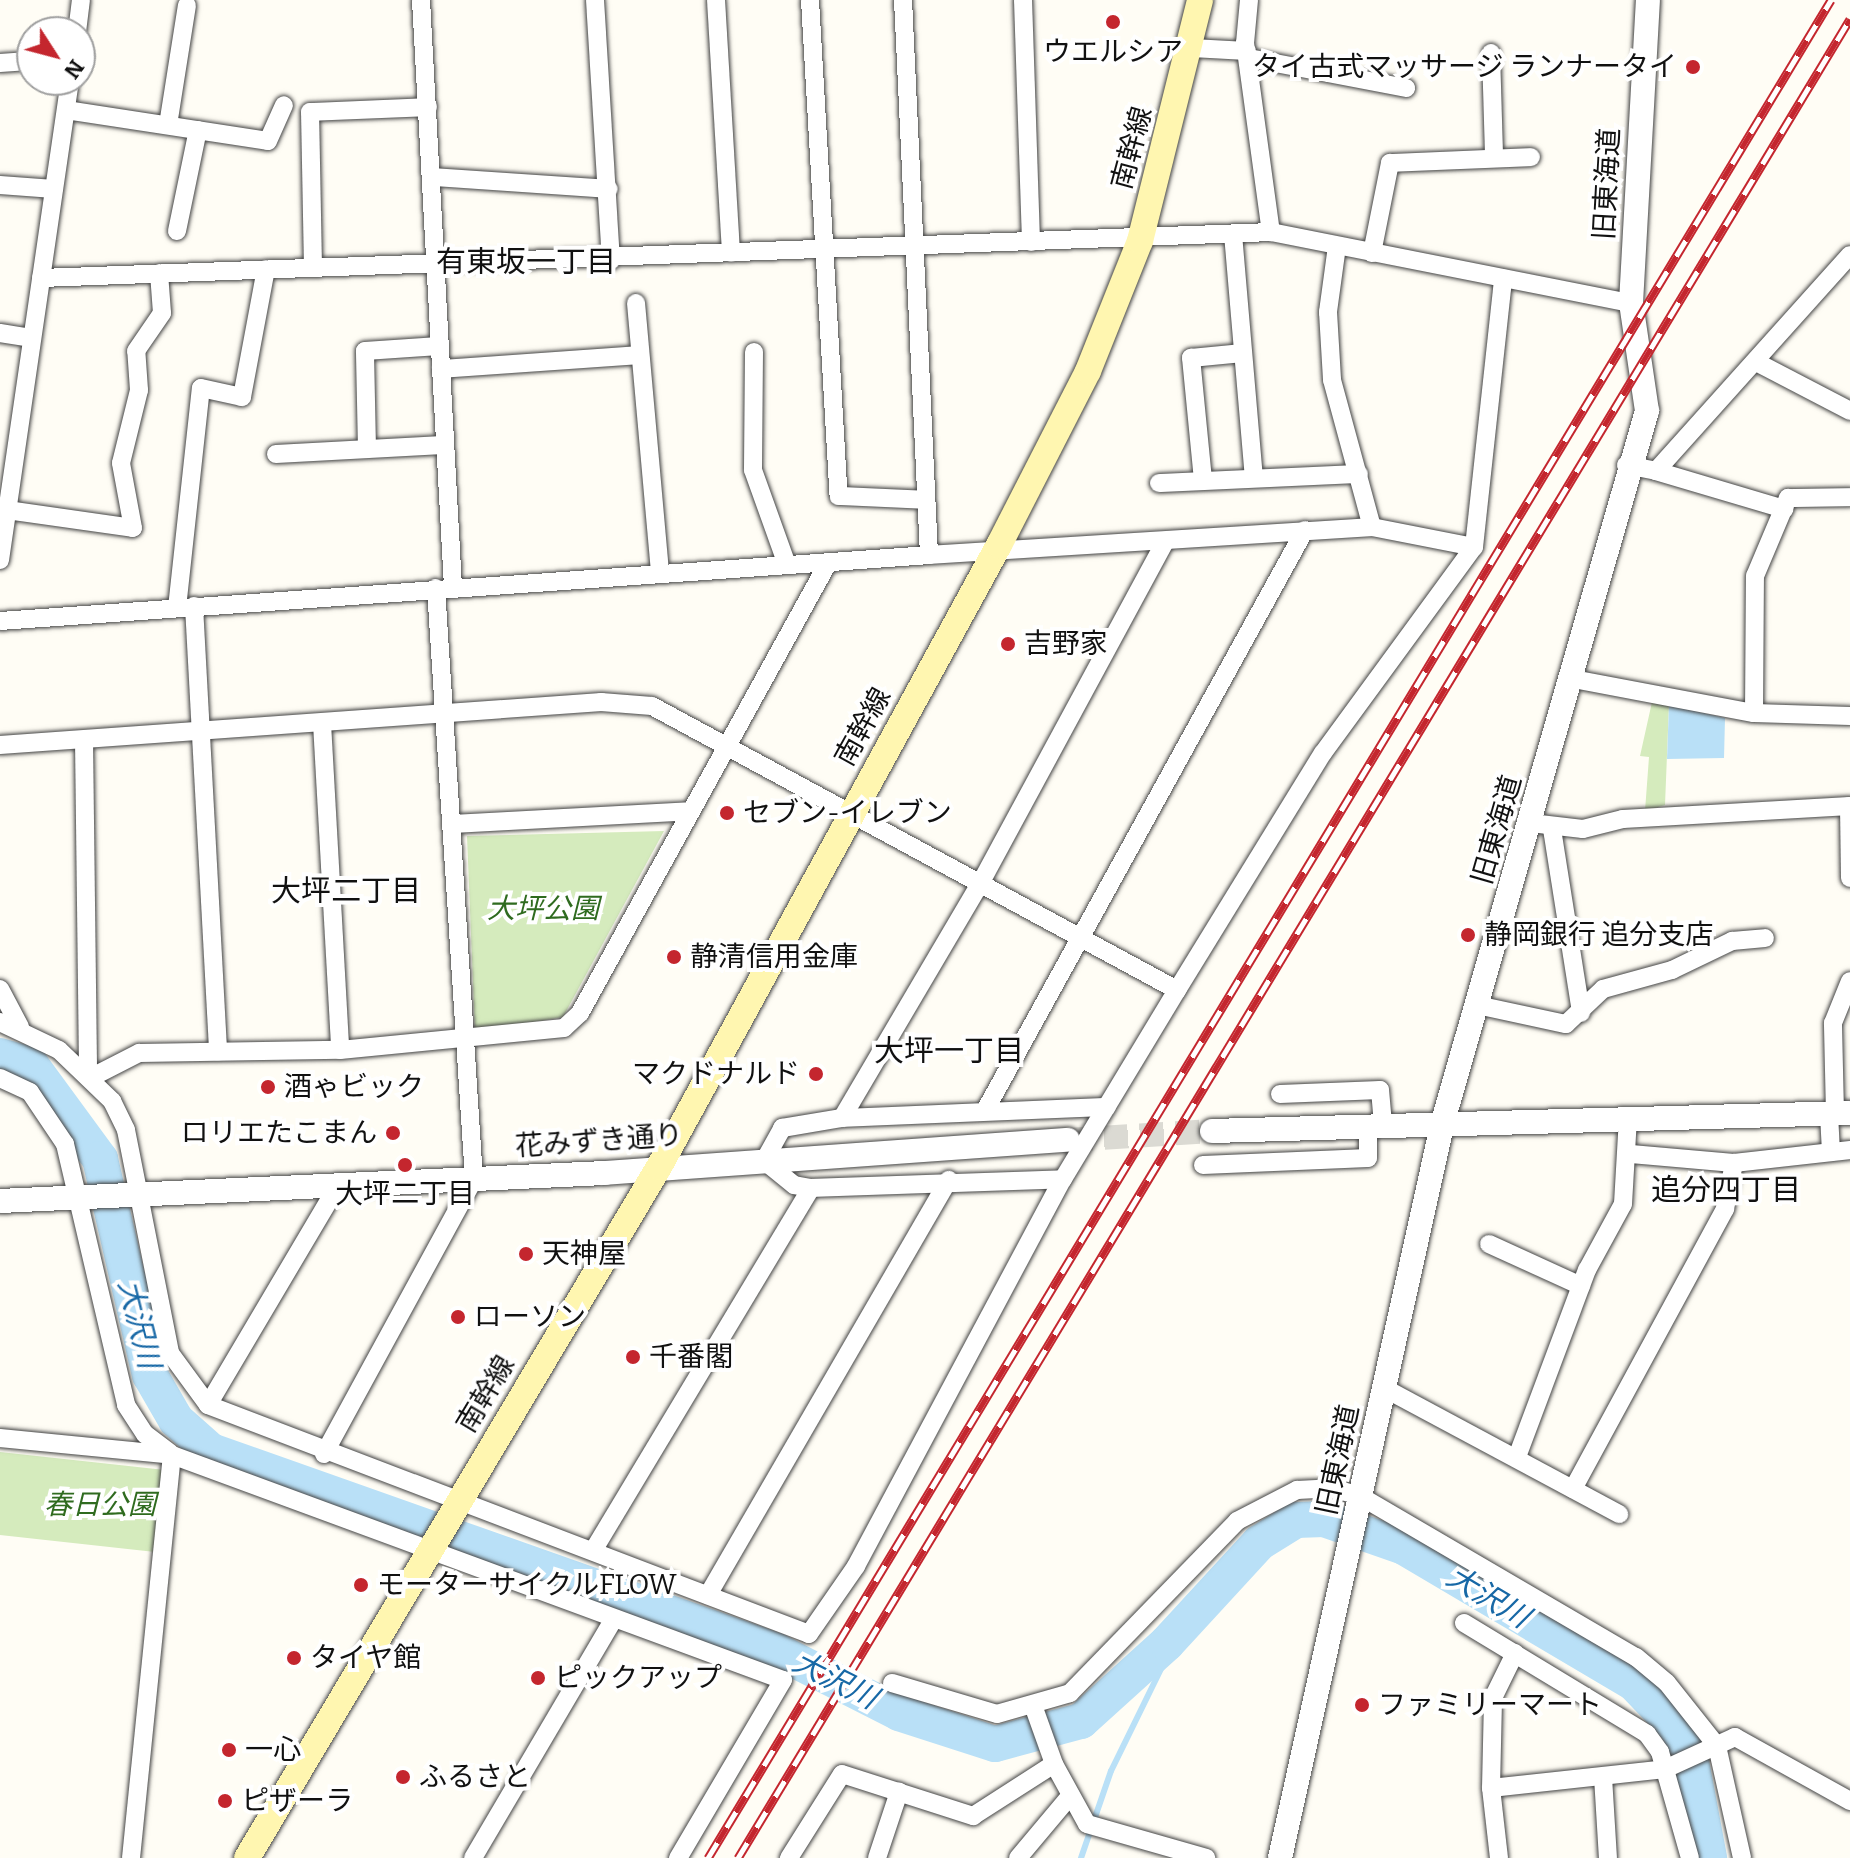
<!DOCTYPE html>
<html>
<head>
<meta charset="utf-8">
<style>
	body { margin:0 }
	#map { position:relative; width:1850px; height:1858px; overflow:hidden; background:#fffdf5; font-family:Bitter,"Noto Sans JP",serif }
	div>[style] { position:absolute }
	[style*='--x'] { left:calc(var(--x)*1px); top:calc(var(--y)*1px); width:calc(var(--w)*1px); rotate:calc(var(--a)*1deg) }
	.green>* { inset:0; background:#d5ebbd }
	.water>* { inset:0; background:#b9e0f7 }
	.stream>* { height:6px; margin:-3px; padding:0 3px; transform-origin:3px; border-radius:3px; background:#b9e0f7 }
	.river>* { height:36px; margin:-18px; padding:0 18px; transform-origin:18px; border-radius:18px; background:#b9e0f7 }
	.tertiary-tunnel>* { height:24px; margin-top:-12px; transform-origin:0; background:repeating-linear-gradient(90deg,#dbdad3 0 24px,transparent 0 36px) }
	.roads { filter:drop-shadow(0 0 2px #444) drop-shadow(0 0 2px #444) }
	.minor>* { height:18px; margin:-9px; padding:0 9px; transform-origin:9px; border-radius:9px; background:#fff }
	.tertiary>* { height:24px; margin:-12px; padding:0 12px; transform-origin:12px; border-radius:12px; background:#fff }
	.secondary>* { height:26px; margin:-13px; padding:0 13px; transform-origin:13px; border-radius:13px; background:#fff6b0 }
	.rail>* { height:9px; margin-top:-4.5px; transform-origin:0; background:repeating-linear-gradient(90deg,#fff 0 18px,#c4262e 0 36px); box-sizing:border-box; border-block:2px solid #c4262e }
	.dots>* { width:22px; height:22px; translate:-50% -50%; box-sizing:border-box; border:4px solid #fff; border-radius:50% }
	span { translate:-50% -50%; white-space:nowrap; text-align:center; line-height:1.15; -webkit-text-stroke:8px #fff; paint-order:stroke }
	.poi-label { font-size:28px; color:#111 }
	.right { translate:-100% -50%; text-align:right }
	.left { translate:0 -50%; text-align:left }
	.street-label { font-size:28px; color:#111 }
	.park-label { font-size:28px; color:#2f6b1f; font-style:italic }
	.neighbourhood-label { font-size:30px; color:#111 }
	.water-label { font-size:30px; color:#1768a6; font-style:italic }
	.north { position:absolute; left:16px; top:16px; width:80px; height:80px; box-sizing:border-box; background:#fff; border:2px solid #a0a0a0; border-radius:50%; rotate:126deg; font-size:22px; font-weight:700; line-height:32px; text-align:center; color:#111 }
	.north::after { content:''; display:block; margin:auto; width:28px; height:36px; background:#c4262e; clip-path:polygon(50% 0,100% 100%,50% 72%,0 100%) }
</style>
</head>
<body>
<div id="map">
	<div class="green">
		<i style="clip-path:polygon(1652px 702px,1669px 705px,1665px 805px,1645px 811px,1649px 757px,1640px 756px)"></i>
		<i style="clip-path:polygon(664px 831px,563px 1017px,475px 1032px,467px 836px)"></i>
		<i style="clip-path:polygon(0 1452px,165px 1470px,155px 1552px,0 1535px)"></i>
	</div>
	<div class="water">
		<i style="clip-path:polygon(1669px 705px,1725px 718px,1724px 758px,1667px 759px)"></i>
	</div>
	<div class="stream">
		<i style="--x:1081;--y:1858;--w:92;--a:-71"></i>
		<i style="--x:1111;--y:1771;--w:164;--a:-63.9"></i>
	</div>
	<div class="river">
		<i style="--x:0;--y:1056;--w:32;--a:16"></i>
		<i style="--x:31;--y:1065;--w:117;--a:53.7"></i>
		<i style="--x:100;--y:1159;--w:222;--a:77"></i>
		<i style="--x:150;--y:1375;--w:52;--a:60"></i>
		<i style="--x:176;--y:1420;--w:47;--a:41.5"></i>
		<i style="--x:211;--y:1451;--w:600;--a:19.46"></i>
		<i style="--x:777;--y:1651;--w:137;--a:26.9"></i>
		<i style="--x:899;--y:1713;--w:101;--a:17.9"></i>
		<i style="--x:995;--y:1744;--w:89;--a:-15"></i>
		<i style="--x:1081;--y:1721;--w:116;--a:-42.2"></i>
		<i style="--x:1167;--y:1643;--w:136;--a:-47.4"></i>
		<i style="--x:1259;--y:1543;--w:44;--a:-31.9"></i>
		<i style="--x:1296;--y:1520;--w:28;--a:-2"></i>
		<i style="--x:1324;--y:1519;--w:85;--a:19.3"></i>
		<i style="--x:1404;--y:1547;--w:267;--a:30.6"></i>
		<i style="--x:1634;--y:1683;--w:62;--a:46.3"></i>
		<i style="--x:1677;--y:1728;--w:31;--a:65"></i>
		<i style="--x:1690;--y:1756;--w:104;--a:79.4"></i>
	</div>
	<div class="tertiary-tunnel">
		<i style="--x:1068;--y:1140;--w:144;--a:-3.6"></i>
	</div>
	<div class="roads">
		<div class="minor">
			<i style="--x:421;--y:0;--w:588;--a:86.88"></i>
			<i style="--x:595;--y:0;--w:261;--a:86.5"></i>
			<i style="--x:716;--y:0;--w:253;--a:86.6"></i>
			<i style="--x:810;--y:0;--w:497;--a:86.7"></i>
			<i style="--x:839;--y:496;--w:87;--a:2.6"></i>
			<i style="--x:1023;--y:0;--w:242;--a:88.1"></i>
			<i style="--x:1249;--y:0;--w:43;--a:95.3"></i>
			<i style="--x:1245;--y:43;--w:191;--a:82.2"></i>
			<i style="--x:77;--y:32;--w:32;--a:-83"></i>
			<i style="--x:1192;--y:48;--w:55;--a:3.1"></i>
			<i style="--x:1491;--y:53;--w:104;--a:88.3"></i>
			<i style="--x:1249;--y:58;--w:160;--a:10.8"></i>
			<i style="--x:0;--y:63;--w:32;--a:-4"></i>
			<i style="--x:66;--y:110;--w:204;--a:8.7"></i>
			<i style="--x:268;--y:141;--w:39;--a:-66"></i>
			<i style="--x:168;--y:125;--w:121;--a:-81"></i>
			<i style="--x:433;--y:177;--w:176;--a:3.9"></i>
			<i style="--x:0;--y:185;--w:54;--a:4.2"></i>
			<i style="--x:177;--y:231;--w:103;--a:-78.3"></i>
			<i style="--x:1233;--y:234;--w:245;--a:85.1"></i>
			<i style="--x:1337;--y:246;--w:67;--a:97.8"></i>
			<i style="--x:1328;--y:312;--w:68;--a:86.6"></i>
			<i style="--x:1332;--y:380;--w:152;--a:74.8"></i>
			<i style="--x:1372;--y:253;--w:92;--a:-78.7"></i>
			<i style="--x:1390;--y:163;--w:141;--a:-2.4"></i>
			<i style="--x:313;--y:267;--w:155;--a:-91.1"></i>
			<i style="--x:310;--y:112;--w:118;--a:-2.4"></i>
			<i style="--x:41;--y:278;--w:1231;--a:-2.14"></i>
			<i style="--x:1271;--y:232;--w:367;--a:11.2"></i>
			<i style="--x:636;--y:303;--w:272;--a:84.9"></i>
			<i style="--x:0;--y:333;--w:31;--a:9"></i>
			<i style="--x:754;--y:352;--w:118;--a:90.5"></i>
			<i style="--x:753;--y:470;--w:101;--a:70.3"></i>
			<i style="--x:1756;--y:362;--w:106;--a:27.5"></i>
			<i style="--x:441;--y:369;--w:198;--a:-4"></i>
			<i style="--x:367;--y:449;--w:98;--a:-91.2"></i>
			<i style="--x:365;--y:351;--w:74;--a:-3.9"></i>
			<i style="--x:276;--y:454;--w:167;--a:-3.1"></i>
			<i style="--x:1626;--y:465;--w:31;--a:11"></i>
			<i style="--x:1656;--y:471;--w:290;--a:-48.1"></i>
			<i style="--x:1656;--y:471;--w:134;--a:16.5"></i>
			<i style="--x:1203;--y:480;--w:123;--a:-95.6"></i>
			<i style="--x:1191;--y:358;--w:52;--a:-5.5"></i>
			<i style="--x:1159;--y:483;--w:200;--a:-2.6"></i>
			<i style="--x:7;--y:510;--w:127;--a:8.1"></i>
			<i style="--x:133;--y:528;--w:66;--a:-100.5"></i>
			<i style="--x:121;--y:463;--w:75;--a:-76.1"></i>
			<i style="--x:139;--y:390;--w:39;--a:-94"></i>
			<i style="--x:136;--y:351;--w:46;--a:-55.6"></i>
			<i style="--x:162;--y:313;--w:40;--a:-94.3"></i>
			<i style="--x:1474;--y:547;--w:270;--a:-83.8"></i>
			<i style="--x:0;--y:560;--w:485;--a:-81.7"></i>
			<i style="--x:194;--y:606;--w:446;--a:86.9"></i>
			<i style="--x:177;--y:608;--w:221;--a:-83.8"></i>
			<i style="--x:201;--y:388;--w:42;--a:12.4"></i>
			<i style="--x:242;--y:397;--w:130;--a:-79.4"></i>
			<i style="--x:0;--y:621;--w:931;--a:-4.06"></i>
			<i style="--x:1568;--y:678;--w:189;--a:10.7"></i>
			<i style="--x:1754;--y:713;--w:96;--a:1.8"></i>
			<i style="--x:1754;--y:713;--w:137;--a:-89.6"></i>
			<i style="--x:1755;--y:576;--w:85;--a:-67.1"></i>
			<i style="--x:1788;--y:498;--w:62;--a:-0.9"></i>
			<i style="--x:322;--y:723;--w:327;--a:86.8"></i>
			<i style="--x:84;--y:740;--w:331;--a:89.3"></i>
			<i style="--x:0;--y:745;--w:603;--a:-4.09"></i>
			<i style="--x:601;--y:702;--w:51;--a:4.5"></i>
			<i style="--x:652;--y:706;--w:597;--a:28.41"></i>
			<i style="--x:1849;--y:806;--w:72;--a:89.2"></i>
			<i style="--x:1531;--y:823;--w:52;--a:6.6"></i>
			<i style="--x:1583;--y:829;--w:41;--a:-14"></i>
			<i style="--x:1623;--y:819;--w:227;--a:-3.3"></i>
			<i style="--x:452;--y:824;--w:238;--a:-3.1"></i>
			<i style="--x:1552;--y:829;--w:186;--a:81"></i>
			<i style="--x:0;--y:989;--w:43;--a:62.2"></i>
			<i style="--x:1477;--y:1005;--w:91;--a:12.1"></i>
			<i style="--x:1566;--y:1024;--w:51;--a:-43.4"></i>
			<i style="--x:1603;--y:989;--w:72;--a:-15.4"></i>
			<i style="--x:1672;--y:970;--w:67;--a:-25.8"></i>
			<i style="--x:1732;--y:941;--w:33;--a:-5"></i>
			<i style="--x:0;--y:1022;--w:65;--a:25.4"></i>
			<i style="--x:59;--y:1050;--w:74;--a:43.9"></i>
			<i style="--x:112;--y:1101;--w:32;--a:64"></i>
			<i style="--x:126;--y:1130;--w:227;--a:78.8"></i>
			<i style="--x:170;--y:1353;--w:64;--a:53.8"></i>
			<i style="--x:208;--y:1405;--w:643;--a:20.86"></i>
			<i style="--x:809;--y:1634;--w:83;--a:-55.3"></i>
			<i style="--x:856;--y:1566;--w:439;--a:-61.9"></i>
			<i style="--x:1063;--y:1179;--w:221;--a:-58.9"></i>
			<i style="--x:1177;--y:990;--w:278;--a:-58.4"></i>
			<i style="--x:1323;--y:753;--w:255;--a:-53.8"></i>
			<i style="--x:1474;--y:547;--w:104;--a:-168.9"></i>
			<i style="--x:1372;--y:527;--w:444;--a:176.4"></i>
			<i style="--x:929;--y:555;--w:556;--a:-92.68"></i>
			<i style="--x:94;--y:1076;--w:51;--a:-27.1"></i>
			<i style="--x:139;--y:1053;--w:201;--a:-0.9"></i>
			<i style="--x:340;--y:1050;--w:225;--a:-5.6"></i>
			<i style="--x:564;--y:1028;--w:22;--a:-43"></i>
			<i style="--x:580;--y:1013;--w:514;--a:-61.14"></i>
			<i style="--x:0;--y:1078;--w:33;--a:25"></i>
			<i style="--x:30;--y:1092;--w:63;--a:56.1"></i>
			<i style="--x:65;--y:1144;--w:268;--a:76.8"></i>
			<i style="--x:126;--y:1405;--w:35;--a:57"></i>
			<i style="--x:145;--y:1434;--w:31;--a:37"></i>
			<i style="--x:1280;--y:1094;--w:100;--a:-2.3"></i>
			<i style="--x:1380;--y:1090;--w:33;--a:85"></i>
			<i style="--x:986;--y:1109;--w:661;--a:-61.15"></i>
			<i style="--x:1829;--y:1114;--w:38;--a:87"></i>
			<i style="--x:1835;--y:1114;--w:91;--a:-91.3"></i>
			<i style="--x:1833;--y:1023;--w:45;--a:-68"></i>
			<i style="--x:842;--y:1118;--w:274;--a:-59.5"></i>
			<i style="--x:981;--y:882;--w:387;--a:-61.6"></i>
			<i style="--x:1631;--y:1154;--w:103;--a:5"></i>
			<i style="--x:1734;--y:1163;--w:117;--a:-6.4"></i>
			<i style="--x:1203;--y:1165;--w:165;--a:-2.4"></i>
			<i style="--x:1368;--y:1158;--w:34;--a:-90"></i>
			<i style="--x:811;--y:1188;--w:17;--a:-170"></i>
			<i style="--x:794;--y:1185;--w:38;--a:-141"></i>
			<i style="--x:764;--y:1161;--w:38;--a:-61"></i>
			<i style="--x:782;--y:1128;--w:61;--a:-9.5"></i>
			<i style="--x:842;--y:1118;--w:265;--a:-2.4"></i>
			<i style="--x:1489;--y:1244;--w:101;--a:24.5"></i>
			<i style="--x:1384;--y:1388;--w:267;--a:28.2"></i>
			<i style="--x:208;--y:1405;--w:259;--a:-59.4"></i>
			<i style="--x:0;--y:1438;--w:173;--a:5.6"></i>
			<i style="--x:172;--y:1455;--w:651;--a:20.22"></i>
			<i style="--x:783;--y:1680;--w:207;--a:120.5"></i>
			<i style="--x:324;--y:1454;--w:313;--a:-61.4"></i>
			<i style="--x:474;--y:1179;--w:592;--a:-93.68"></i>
			<i style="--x:1517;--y:1457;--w:200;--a:-69.5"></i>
			<i style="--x:1587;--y:1270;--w:75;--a:-61.4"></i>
			<i style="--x:1623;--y:1204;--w:88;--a:-86.7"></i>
			<i style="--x:1573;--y:1489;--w:319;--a:-61.5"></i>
			<i style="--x:1725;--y:1209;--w:47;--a:-78.9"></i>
			<i style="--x:593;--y:1551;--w:423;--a:-59"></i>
			<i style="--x:811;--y:1188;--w:252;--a:-2"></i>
			<i style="--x:708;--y:1595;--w:480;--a:-59.9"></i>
			<i style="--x:1464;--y:1623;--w:214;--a:31.2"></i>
			<i style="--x:1647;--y:1734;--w:22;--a:54"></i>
			<i style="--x:1660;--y:1752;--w:110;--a:74.2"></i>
			<i style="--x:892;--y:1683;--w:109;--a:16.4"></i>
			<i style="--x:997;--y:1714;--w:76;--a:-16"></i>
			<i style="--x:1070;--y:1693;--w:240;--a:-45.8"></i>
			<i style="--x:1237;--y:1521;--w:68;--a:-27.3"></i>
			<i style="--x:1297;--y:1490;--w:34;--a:-3"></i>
			<i style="--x:1331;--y:1488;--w:30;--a:15"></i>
			<i style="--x:1360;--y:1496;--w:320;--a:30.3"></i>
			<i style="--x:1636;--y:1657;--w:40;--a:40"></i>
			<i style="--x:1667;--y:1683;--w:80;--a:51.6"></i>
			<i style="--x:1717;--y:1746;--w:115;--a:77.4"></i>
			<i style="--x:1034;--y:1708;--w:59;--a:70.3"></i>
			<i style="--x:1603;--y:1777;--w:81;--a:86.5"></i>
			<i style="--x:1491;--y:1788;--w:90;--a:-88.7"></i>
			<i style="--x:1493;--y:1698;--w:50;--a:-63.9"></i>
			<i style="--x:131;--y:1858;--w:405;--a:-84.2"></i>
			<i style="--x:473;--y:1858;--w:276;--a:-59.5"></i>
			<i style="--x:789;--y:1858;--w:99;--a:-57.8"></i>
			<i style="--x:842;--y:1774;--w:138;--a:17.8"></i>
			<i style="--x:973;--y:1816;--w:96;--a:-32.7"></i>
			<i style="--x:1054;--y:1764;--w:68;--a:61.2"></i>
			<i style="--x:1087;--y:1824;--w:124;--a:15.9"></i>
			<i style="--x:877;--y:1858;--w:70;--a:-71.6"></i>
			<i style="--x:1018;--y:1858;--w:81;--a:-50"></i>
			<i style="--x:1499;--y:1858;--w:70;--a:-96.5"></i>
			<i style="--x:1491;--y:1788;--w:175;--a:-6.2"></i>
			<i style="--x:1665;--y:1769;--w:77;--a:-24.6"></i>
			<i style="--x:1735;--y:1737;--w:132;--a:29.1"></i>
		</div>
		<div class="tertiary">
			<i style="--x:1212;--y:1131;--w:638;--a:-1.62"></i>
			<i style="--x:0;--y:1201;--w:605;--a:-2.65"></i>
			<i style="--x:604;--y:1173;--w:465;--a:-4.1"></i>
			<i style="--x:1280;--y:1858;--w:755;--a:-77.53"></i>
			<i style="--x:1443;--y:1121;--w:739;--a:-73.97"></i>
			<i style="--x:1647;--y:411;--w:109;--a:-98.4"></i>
			<i style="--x:1631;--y:303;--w:303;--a:-86.8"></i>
		</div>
		<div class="secondary">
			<i style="--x:247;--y:1858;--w:805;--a:-59.2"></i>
			<i style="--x:659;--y:1167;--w:709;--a:-61.34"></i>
			<i style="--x:999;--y:545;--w:195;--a:-62.9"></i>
			<i style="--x:1088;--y:371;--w:140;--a:-68.2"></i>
			<i style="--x:1140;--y:241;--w:248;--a:-76"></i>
		</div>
	</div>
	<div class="rail">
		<i style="--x:708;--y:1858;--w:2171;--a:-58.85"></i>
		<i style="--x:738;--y:1858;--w:2149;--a:-58.84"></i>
	</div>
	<div class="dots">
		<i style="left:1113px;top:22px;background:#c4262e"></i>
		<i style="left:1693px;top:67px;background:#c4262e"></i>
		<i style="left:1008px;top:644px;background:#c4262e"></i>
		<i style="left:727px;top:813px;background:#c4262e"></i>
		<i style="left:1468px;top:935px;background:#c4262e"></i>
		<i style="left:674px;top:957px;background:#c4262e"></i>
		<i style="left:816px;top:1074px;background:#c4262e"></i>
		<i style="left:268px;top:1087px;background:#c4262e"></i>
		<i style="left:393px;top:1133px;background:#c4262e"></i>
		<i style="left:405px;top:1165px;background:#c4262e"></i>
		<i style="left:526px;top:1254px;background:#c4262e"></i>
		<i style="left:458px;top:1317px;background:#c4262e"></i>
		<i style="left:633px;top:1357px;background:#c4262e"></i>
		<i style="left:361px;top:1585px;background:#c4262e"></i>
		<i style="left:294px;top:1658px;background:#c4262e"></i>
		<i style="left:538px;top:1678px;background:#c4262e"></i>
		<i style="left:1362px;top:1705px;background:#c4262e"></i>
		<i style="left:229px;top:1750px;background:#c4262e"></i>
		<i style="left:403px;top:1777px;background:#c4262e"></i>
		<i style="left:225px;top:1801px;background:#c4262e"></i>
	</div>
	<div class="poi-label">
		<span style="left:1113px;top:52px">ウエルシア</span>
		<span class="right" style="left:1677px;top:67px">タイ古式マッサージ ランナータイ</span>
		<span class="left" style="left:1024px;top:644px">吉野家</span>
		<span class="left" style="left:743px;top:813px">セブン-イレブン</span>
		<span class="left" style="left:1484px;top:935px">静岡銀行 追分支店</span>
		<span class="left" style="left:690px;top:957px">静清信用金庫</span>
		<span class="right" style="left:800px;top:1074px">マクドナルド</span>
		<span class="left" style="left:284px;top:1087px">酒ゃビック</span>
		<span class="right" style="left:377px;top:1133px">ロリエたこまん</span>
		<span style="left:405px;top:1194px">大坪二丁目</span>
		<span class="left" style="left:542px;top:1254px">天神屋</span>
		<span class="left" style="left:474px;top:1317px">ローソン</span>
		<span class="left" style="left:649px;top:1357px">千番閣</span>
		<span class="left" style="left:377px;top:1585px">モーターサイクルFLOW</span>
		<span class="left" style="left:310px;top:1658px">タイヤ館</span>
		<span class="left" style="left:554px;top:1678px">ピックアップ</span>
		<span class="left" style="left:1378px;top:1705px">ファミリーマート</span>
		<span class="left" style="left:245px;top:1750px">一心</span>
		<span class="left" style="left:419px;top:1777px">ふるさと</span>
		<span class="left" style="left:241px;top:1801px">ピザーラ</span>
	</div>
	<div class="street-label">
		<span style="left:1132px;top:148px;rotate:-75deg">南幹線</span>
		<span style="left:1607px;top:184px;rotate:-87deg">旧東海道</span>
		<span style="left:863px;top:727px;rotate:-61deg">南幹線</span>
		<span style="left:1497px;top:830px;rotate:-74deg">旧東海道</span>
		<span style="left:599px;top:1141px;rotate:-4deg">花みずき通り</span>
		<span style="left:486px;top:1394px;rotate:-59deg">南幹線</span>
		<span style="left:1338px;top:1460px;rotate:-78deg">旧東海道</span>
	</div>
	<div class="park-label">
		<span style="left:543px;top:909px">大坪公園</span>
		<span style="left:100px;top:1505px">春日公園</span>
	</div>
	<div class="neighbourhood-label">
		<span style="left:526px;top:262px">有東坂一丁目</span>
		<span style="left:346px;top:891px">大坪二丁目</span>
		<span style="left:949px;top:1051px">大坪一丁目</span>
		<span style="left:1726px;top:1190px">追分四丁目</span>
	</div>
	<div class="water-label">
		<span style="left:139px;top:1324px;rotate:76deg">大沢川</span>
		<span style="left:1488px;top:1597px;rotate:31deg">大沢川</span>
		<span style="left:835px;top:1680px;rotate:27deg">大沢川</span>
	</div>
	<div class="north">N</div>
</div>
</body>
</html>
